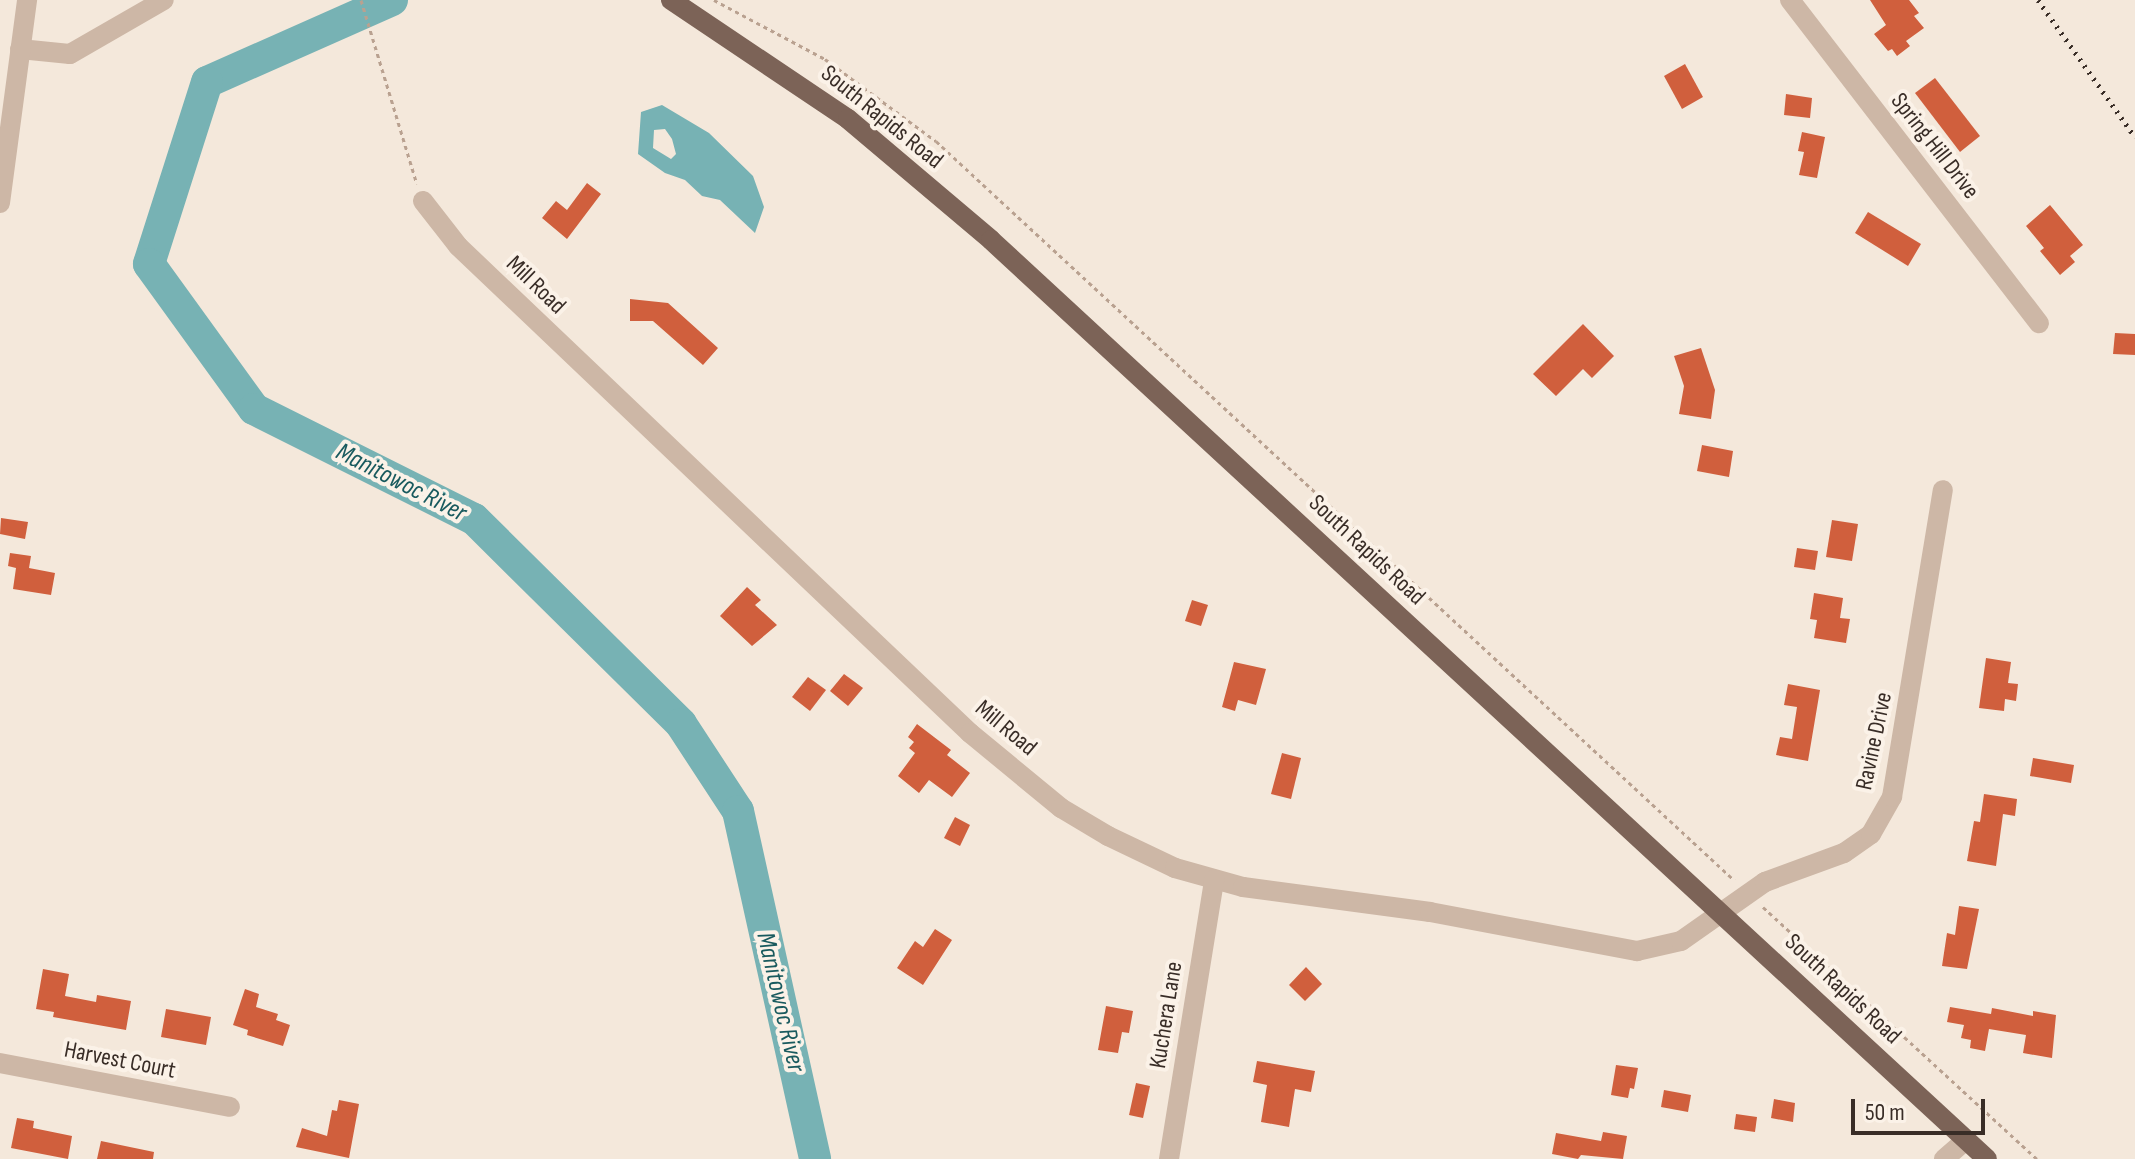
<!DOCTYPE html>
<html>
<head>
<meta charset="utf-8">
<style>
	body { margin:0 }
	#map { position:relative; width:2135px; height:1159px; overflow:hidden; background:#f4e8db; font-family:"Sofia Sans Condensed",sans-serif }
	div>[style] { position:absolute }
	[style*='--x'] { left:calc(var(--x)*1px); top:calc(var(--y)*1px); width:calc(var(--w)*1px); rotate:calc(var(--a)*1deg) }
	.water>* { inset:0; background:#77b2b4 }
	.river>* { height:32px; margin:-16px; padding:0 16px; transform-origin:16px; border-radius:16px; background:#77b2b4 }
	.building>* { inset:0; background:#d05f3d }
	.path>* { height:3px; margin-top:-1.5px; transform-origin:0; background:repeating-linear-gradient(90deg,#b9a190 0 4px,transparent 0 8px) }
	.minor>* { height:20px; margin:-10px; padding:0 10px; transform-origin:10px; border-radius:10px; background:#cdb7a6 }
	.major>* { height:20px; margin:-10px; padding:0 10px; transform-origin:10px; border-radius:10px; background:#7c6357 }
	.rail>* { height:5px; margin-top:-2.5px; transform-origin:0; background:repeating-linear-gradient(90deg,#392d27 0 2px,transparent 0 8px) }
	span { translate:-50% -50%; white-space:nowrap; text-align:center; line-height:1.15; -webkit-text-stroke:8px #fbf2e8; paint-order:stroke }
	.street-label { font-size:24px; color:#392d27 }
	.water-label { font-size:26px; color:#195a5e; font-style:italic }
	.scale { position:absolute; left:1851px; top:1099px; width:134px; height:36px; box-sizing:border-box; border:4px solid #392d27; border-top:0; padding-left:10px; font-size:24px; line-height:28px; white-space:nowrap; color:#392d27; -webkit-text-stroke:6px #fbf2e8; paint-order:stroke }
</style>
</head>
<body>
<div id="map">
	<div class="water">
		<i style="clip-path:polygon(evenodd,662px 105px,709px 133px,753px 176px,764px 207px,755px 233px,720px 200px,702px 196px,685px 180px,665px 173px,638px 154px,641px 112px,662px 105px,665px 129px,672px 139px,676px 154px,671px 159px,653px 148px,654px 130px,665px 129px)"></i>
	</div>
	<div class="river">
		<i style="--x:392;--y:0;--w:202;--a:156.1"></i>
		<i style="--x:207;--y:82;--w:191;--a:107.7"></i>
		<i style="--x:149;--y:264;--w:179;--a:54.1"></i>
		<i style="--x:254;--y:409;--w:246;--a:26.6"></i>
		<i style="--x:474;--y:519;--w:291;--a:44.7"></i>
		<i style="--x:681;--y:724;--w:104;--a:56.8"></i>
		<i style="--x:738;--y:811;--w:356;--a:77.5"></i>
	</div>
	<div class="building">
		<i style="clip-path:polygon(1870px 0,1909px 0,1919px 13px,1914px 16px,1924px 28px,1906px 41px,1910px 46px,1897px 56px,1892px 49px,1888px 51px,1874px 34px,1886px 25px)"></i>
		<i style="clip-path:polygon(1685px 64px,1703px 97px,1682px 109px,1664px 76px)"></i>
		<i style="clip-path:polygon(1935px 78px,1980px 136px,1960px 152px,1915px 93px)"></i>
		<i style="clip-path:polygon(1786px 94px,1812px 98px,1810px 118px,1784px 115px)"></i>
		<i style="clip-path:polygon(1802px 132px,1825px 137px,1817px 178px,1799px 175px,1804px 152px,1798px 151px)"></i>
		<i style="clip-path:polygon(587px 183px,601px 194px,567px 239px,542px 218px,556px 201px,567px 210px)"></i>
		<i style="clip-path:polygon(2050px 205px,2083px 245px,2070px 256px,2075px 262px,2060px 275px,2040px 251px,2044px 248px,2026px 226px)"></i>
		<i style="clip-path:polygon(1868px 212px,1921px 244px,1908px 266px,1855px 233px)"></i>
		<i style="clip-path:polygon(630px 299px,668px 303px,718px 348px,703px 365px,653px 321px,630px 321px)"></i>
		<i style="clip-path:polygon(1583px 324px,1614px 356px,1592px 378px,1583px 369px,1556px 396px,1533px 374px)"></i>
		<i style="clip-path:polygon(2115px 333px,2135px 334px,2135px 355px,2113px 354px)"></i>
		<i style="clip-path:polygon(1701px 348px,1715px 390px,1711px 419px,1679px 414px,1684px 386px,1674px 356px)"></i>
		<i style="clip-path:polygon(1702px 445px,1733px 451px,1729px 477px,1697px 471px)"></i>
		<i style="clip-path:polygon(1px 518px,28px 522px,25px 539px,0 534px)"></i>
		<i style="clip-path:polygon(1832px 520px,1858px 524px,1852px 561px,1826px 557px)"></i>
		<i style="clip-path:polygon(1797px 548px,1818px 551px,1815px 570px,1794px 567px)"></i>
		<i style="clip-path:polygon(10px 553px,31px 556px,29px 568px,55px 573px,51px 595px,13px 589px,16px 568px,8px 566px)"></i>
		<i style="clip-path:polygon(747px 587px,761px 600px,755px 605px,777px 625px,752px 646px,720px 616px)"></i>
		<i style="clip-path:polygon(1814px 593px,1843px 598px,1840px 618px,1850px 619px,1846px 643px,1814px 638px,1817px 620px,1810px 619px)"></i>
		<i style="clip-path:polygon(1192px 600px,1208px 605px,1201px 626px,1185px 621px)"></i>
		<i style="clip-path:polygon(1986px 658px,2011px 662px,2008px 683px,2018px 684px,2016px 701px,2005px 699px,2004px 711px,1979px 708px)"></i>
		<i style="clip-path:polygon(1234px 662px,1266px 669px,1256px 705px,1238px 700px,1235px 711px,1222px 707px)"></i>
		<i style="clip-path:polygon(844px 674px,863px 688px,848px 706px,830px 691px)"></i>
		<i style="clip-path:polygon(808px 677px,826px 690px,810px 711px,792px 697px)"></i>
		<i style="clip-path:polygon(1788px 684px,1820px 690px,1808px 761px,1776px 755px,1780px 737px,1792px 739px,1797px 707px,1784px 705px)"></i>
		<i style="clip-path:polygon(917px 724px,951px 750px,947px 755px,970px 773px,952px 797px,929px 780px,919px 793px,898px 776px,915px 753px,909px 748px,914px 742px,908px 737px)"></i>
		<i style="clip-path:polygon(1282px 753px,1301px 758px,1291px 799px,1271px 794px)"></i>
		<i style="clip-path:polygon(2033px 758px,2074px 765px,2071px 783px,2030px 776px)"></i>
		<i style="clip-path:polygon(1984px 794px,2017px 799px,2015px 816px,2003px 814px,1996px 866px,1967px 861px,1974px 821px,1980px 822px)"></i>
		<i style="clip-path:polygon(955px 817px,970px 825px,960px 846px,944px 838px)"></i>
		<i style="clip-path:polygon(1959px 906px,1979px 909px,1967px 969px,1942px 966px,1947px 933px,1955px 935px)"></i>
		<i style="clip-path:polygon(935px 929px,952px 940px,923px 985px,897px 968px,915px 941px,923px 947px)"></i>
		<i style="clip-path:polygon(1306px 967px,1322px 984px,1305px 1001px,1289px 985px)"></i>
		<i style="clip-path:polygon(43px 969px,69px 974px,65px 996px,96px 1002px,97px 995px,131px 1001px,126px 1030px,53px 1017px,54px 1012px,36px 1009px)"></i>
		<i style="clip-path:polygon(245px 989px,259px 994px,256px 1007px,278px 1014px,276px 1020px,290px 1025px,283px 1046px,247px 1035px,248px 1030px,233px 1025px)"></i>
		<i style="clip-path:polygon(1106px 1006px,1133px 1011px,1129px 1033px,1122px 1032px,1118px 1053px,1098px 1050px)"></i>
		<i style="clip-path:polygon(1950px 1007px,1991px 1014px,1992px 1008px,2033px 1016px,2033px 1011px,2056px 1015px,2052px 1058px,2023px 1053px,2026px 1035px,1989px 1029px,1985px 1051px,1970px 1048px,1971px 1040px,1961px 1038px,1964px 1025px,1947px 1022px)"></i>
		<i style="clip-path:polygon(166px 1009px,211px 1017px,206px 1045px,161px 1037px)"></i>
		<i style="clip-path:polygon(1257px 1061px,1315px 1071px,1311px 1092px,1295px 1089px,1289px 1127px,1261px 1122px,1267px 1085px,1253px 1082px)"></i>
		<i style="clip-path:polygon(1616px 1065px,1638px 1068px,1634px 1089px,1630px 1088px,1628px 1098px,1611px 1095px)"></i>
		<i style="clip-path:polygon(1136px 1083px,1150px 1086px,1143px 1118px,1129px 1115px)"></i>
		<i style="clip-path:polygon(1664px 1090px,1691px 1095px,1688px 1112px,1661px 1107px)"></i>
		<i style="clip-path:polygon(1774px 1099px,1795px 1103px,1793px 1122px,1771px 1118px)"></i>
		<i style="clip-path:polygon(339px 1100px,359px 1104px,349px 1158px,296px 1147px,302px 1128px,327px 1136px,332px 1110px,337px 1111px)"></i>
		<i style="clip-path:polygon(1736px 1114px,1757px 1117px,1755px 1132px,1734px 1129px)"></i>
		<i style="clip-path:polygon(17px 1118px,34px 1121px,33px 1128px,72px 1136px,68px 1159px,11px 1148px)"></i>
		<i style="clip-path:polygon(1603px 1132px,1627px 1136px,1623px 1159px,1581px 1155px,1578px 1159px,1552px 1154px,1556px 1133px,1601px 1141px)"></i>
		<i style="clip-path:polygon(101px 1141px,154px 1152px,153px 1159px,97px 1159px)"></i>
	</div>
	<div class="path">
		<i style="--x:361;--y:0;--w:192;--a:73.1"></i>
		<i style="--x:714;--y:0;--w:126;--a:28"></i>
		<i style="--x:825;--y:59;--w:138;--a:36.5"></i>
		<i style="--x:936;--y:141;--w:1088;--a:42.8"></i>
		<i style="--x:1763;--y:907;--w:372;--a:42.6"></i>
	</div>
	<div class="minor">
		<i style="--x:1790;--y:0;--w:408;--a:52.4"></i>
		<i style="--x:20;--y:49;--w:50;--a:5.7"></i>
		<i style="--x:70;--y:54;--w:108;--a:-29.9"></i>
		<i style="--x:423;--y:201;--w:57;--a:52.1"></i>
		<i style="--x:458;--y:246;--w:707;--a:43.57"></i>
		<i style="--x:970;--y:733;--w:118;--a:39.5"></i>
		<i style="--x:1061;--y:808;--w:55;--a:30.8"></i>
		<i style="--x:1108;--y:836;--w:74;--a:25.5"></i>
		<i style="--x:1175;--y:868;--w:71;--a:15.6"></i>
		<i style="--x:1243;--y:887;--w:189;--a:7.6"></i>
		<i style="--x:1430;--y:912;--w:211;--a:10.7"></i>
		<i style="--x:1637;--y:951;--w:45;--a:-12.8"></i>
		<i style="--x:1681;--y:941;--w:103;--a:-35.1"></i>
		<i style="--x:1765;--y:882;--w:84;--a:-20.2"></i>
		<i style="--x:1844;--y:853;--w:33;--a:-35"></i>
		<i style="--x:1871;--y:834;--w:43;--a:-60.4"></i>
		<i style="--x:1892;--y:797;--w:311;--a:-80.6"></i>
		<i style="--x:0;--y:203;--w:205;--a:-82.4"></i>
		<i style="--x:0;--y:1063;--w:234;--a:10.8"></i>
		<i style="--x:1169;--y:1159;--w:283;--a:-80.8"></i>
		<i style="--x:1944;--y:1159;--w:29;--a:-41"></i>
	</div>
	<div class="major">
		<i style="--x:671;--y:0;--w:213;--a:33.9"></i>
		<i style="--x:848;--y:119;--w:187;--a:40.2"></i>
		<i style="--x:991;--y:240;--w:1355;--a:42.7"></i>
	</div>
	<div class="rail">
		<i style="--x:2038;--y:0;--w:168;--a:54.7"></i>
	</div>
	<div class="street-label">
		<span style="left:882px;top:117px;rotate:39deg">South Rapids Road</span>
		<span style="left:1935px;top:146px;rotate:52deg">Spring Hill Drive</span>
		<span style="left:536px;top:285px;rotate:44deg">Mill Road</span>
		<span style="left:1367px;top:550px;rotate:43deg">South Rapids Road</span>
		<span style="left:1006px;top:728px;rotate:40deg">Mill Road</span>
		<span style="left:1874px;top:741px;rotate:-78deg">Ravine Drive</span>
		<span style="left:1843px;top:989px;rotate:43deg">South Rapids Road</span>
		<span style="left:1166px;top:1015px;rotate:-81deg">Kuchera Lane</span>
		<span style="left:120px;top:1060px;rotate:11deg">Harvest Court</span>
	</div>
	<div class="water-label">
		<span style="left:401px;top:483px;rotate:27deg">Manitowoc River</span>
		<span style="left:780px;top:1002px;rotate:77deg">Manitowoc River</span>
	</div>
	<div class="scale">50 m</div>
</div>
</body>
</html>
